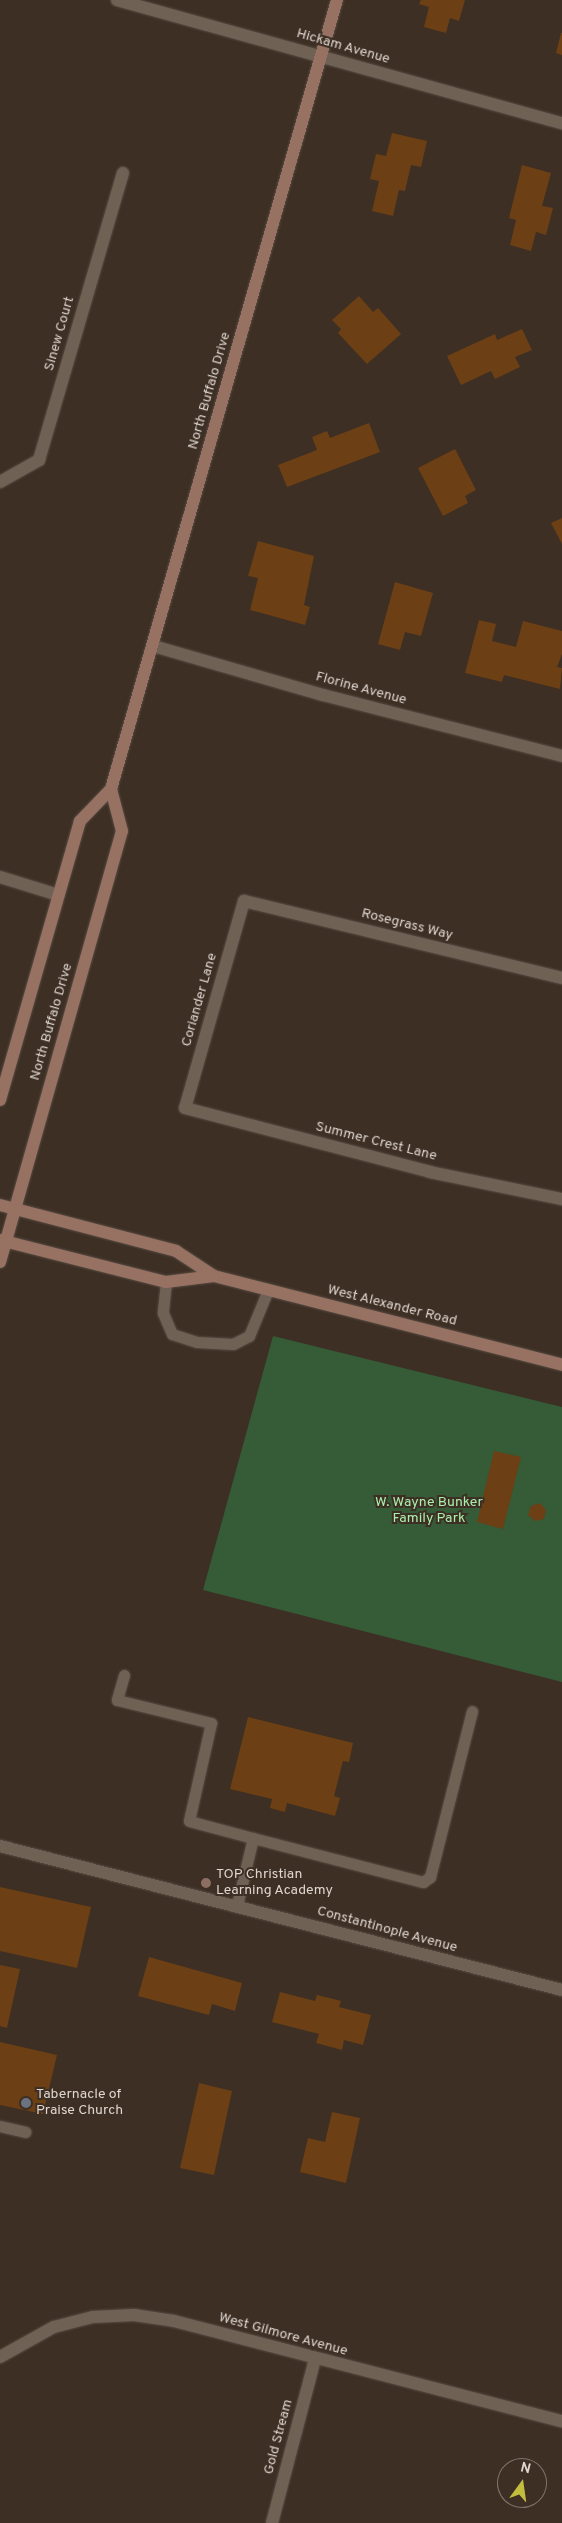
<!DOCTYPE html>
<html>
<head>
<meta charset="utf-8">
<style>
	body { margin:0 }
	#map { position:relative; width:562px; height:2523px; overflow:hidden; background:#3d2f24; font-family:Overpass,sans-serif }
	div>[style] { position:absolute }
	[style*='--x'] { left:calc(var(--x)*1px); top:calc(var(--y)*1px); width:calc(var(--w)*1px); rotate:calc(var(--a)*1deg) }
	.green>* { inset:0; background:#355b37 }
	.building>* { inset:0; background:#6c3f14 }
	.roads { filter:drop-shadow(0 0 1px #584c43) drop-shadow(0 0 1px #584c43) }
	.service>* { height:11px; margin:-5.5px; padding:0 5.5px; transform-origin:5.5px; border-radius:5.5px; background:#706155 }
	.minor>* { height:12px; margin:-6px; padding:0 6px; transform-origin:6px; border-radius:6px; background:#706155 }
	.tertiary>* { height:12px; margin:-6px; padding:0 6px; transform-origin:6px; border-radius:6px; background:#706155 }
	.secondary>* { height:12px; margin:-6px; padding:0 6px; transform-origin:6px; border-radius:6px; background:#977162 }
	.dots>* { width:14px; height:14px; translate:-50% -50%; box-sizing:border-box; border:2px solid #3d2f24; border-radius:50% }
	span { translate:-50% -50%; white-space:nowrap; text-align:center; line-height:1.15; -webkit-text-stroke:4px #3d2f24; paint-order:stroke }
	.street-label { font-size:14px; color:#dfd6cf }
	.park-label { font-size:14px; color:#aaefac }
	.poi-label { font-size:14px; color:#dfd6cf }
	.left { translate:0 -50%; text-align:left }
	.north { position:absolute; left:497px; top:2458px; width:50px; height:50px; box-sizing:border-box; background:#3d2f24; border:1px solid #7e7268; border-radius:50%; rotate:14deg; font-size:14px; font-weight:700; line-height:20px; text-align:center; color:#dfd6cf }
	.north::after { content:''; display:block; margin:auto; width:18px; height:22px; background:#c3bd3e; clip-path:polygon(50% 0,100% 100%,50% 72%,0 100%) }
</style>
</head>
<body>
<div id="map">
	<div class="green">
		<i style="clip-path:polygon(273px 1336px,562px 1407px,562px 1682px,203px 1590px)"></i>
	</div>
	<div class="building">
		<i style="clip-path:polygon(421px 0,465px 0,459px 21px,450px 18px,446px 33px,424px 27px,429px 7px,419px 4px)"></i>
		<i style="clip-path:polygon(561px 33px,562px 33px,562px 55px,556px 53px)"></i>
		<i style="clip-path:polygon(392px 133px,427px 141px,421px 167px,411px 165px,405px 191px,399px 190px,393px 216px,372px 211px,379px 181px,370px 179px,376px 154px,386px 156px)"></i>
		<i style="clip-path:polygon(522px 165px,551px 173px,542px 206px,553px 208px,546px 235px,536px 232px,531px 251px,510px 245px,516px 220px,509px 218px)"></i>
		<i style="clip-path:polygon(359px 296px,373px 312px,378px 308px,401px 334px,367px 364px,338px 333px,341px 329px,332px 320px)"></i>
		<i style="clip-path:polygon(522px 329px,532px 350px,515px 357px,520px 367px,495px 379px,491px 371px,461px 385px,447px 356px,495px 334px,497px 340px)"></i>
		<i style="clip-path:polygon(369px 423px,380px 452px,287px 487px,278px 465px,317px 450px,312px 437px,327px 431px,330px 438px)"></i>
		<i style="clip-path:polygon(455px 449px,476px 490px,465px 496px,468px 503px,443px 516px,418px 468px)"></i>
		<i style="clip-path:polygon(562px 518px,562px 544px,551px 523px)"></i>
		<i style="clip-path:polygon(258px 541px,314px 556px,304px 605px,310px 607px,305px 625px,250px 610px,258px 578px,248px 576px)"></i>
		<i style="clip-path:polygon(395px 582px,433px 593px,421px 636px,405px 632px,400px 650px,378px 644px)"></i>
		<i style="clip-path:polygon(479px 620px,496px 624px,492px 641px,516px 647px,523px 621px,562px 631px,562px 654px,557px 667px,562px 668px,560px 689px,504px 675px,502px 682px,465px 673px)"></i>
		<i style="clip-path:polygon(494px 1451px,521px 1457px,503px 1529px,477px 1522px)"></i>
		<i style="clip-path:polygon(540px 1503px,546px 1510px,544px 1519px,535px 1521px,528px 1515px,531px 1506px)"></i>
		<i style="clip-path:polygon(248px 1717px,353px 1743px,349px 1762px,343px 1761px,334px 1796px,340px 1798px,335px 1816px,287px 1803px,285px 1812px,270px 1808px,272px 1799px,230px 1789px)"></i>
		<i style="clip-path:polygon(0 1887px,91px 1907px,77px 1968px,0 1951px)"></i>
		<i style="clip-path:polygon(149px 1957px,242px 1983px,235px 2011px,212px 2004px,209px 2015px,138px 1996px)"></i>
		<i style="clip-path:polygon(0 1965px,20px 1969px,7px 2028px,0 2026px)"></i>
		<i style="clip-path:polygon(280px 1992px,315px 2001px,317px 1995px,341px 2001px,339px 2007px,371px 2015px,363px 2045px,344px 2040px,342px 2050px,316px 2043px,319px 2034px,272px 2022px)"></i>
		<i style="clip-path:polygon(0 2042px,57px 2055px,43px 2114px,0 2105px)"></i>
		<i style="clip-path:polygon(199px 2083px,232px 2091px,214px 2175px,180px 2168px)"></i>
		<i style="clip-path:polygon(332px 2112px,360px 2118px,346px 2183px,300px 2172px,308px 2138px,325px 2142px)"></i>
	</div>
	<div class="roads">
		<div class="service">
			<i style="--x:166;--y:1282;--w:31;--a:96"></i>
			<i style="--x:163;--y:1313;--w:23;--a:67"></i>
			<i style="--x:172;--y:1334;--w:26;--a:18"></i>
			<i style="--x:197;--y:1342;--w:36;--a:3"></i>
			<i style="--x:233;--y:1344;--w:18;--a:-27"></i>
			<i style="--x:249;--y:1336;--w:50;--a:-67.6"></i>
			<i style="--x:124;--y:1675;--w:26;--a:106"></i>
			<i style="--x:117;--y:1700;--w:97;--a:13.7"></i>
			<i style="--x:211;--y:1723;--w:100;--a:102.7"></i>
			<i style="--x:189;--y:1821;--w:66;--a:14.9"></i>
			<i style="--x:237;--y:1905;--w:69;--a:-76.6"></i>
			<i style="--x:253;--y:1838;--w:176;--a:14.5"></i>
			<i style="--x:423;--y:1882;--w:9;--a:-36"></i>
			<i style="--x:430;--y:1877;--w:171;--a:-75.8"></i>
			<i style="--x:0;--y:2126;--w:26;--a:13"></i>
		</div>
		<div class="minor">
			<i style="--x:0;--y:482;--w:45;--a:-29.4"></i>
			<i style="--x:39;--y:460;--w:299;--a:-73.7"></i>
			<i style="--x:153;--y:646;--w:177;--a:16.1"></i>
			<i style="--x:323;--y:695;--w:247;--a:14.3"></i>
			<i style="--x:0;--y:877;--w:61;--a:17.2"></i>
			<i style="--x:562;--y:978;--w:327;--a:-166.4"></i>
			<i style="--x:244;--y:901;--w:215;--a:105.9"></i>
			<i style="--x:185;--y:1108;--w:253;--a:14.6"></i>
			<i style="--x:430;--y:1172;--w:135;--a:11.6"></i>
			<i style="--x:0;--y:1846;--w:580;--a:14.37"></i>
			<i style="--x:0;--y:2357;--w:62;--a:-29.1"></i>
			<i style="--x:54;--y:2327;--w:40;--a:-14.4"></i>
			<i style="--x:93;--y:2317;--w:41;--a:-2.8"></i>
			<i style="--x:134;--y:2315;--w:40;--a:8.5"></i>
			<i style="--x:174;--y:2321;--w:401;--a:14.5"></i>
			<i style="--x:272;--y:2523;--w:170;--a:-75.3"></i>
		</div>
		<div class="tertiary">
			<i style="--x:117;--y:0;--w:462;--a:15.5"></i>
		</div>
		<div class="secondary">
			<i style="--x:0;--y:1100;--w:290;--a:-74"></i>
			<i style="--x:80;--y:821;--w:45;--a:-45.9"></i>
			<i style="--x:111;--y:789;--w:821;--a:-74.02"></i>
			<i style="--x:0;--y:1205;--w:182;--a:14.6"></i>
			<i style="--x:176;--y:1251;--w:45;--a:33.3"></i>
			<i style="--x:214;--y:1276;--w:359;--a:14.3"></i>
			<i style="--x:0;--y:1240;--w:171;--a:14.2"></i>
			<i style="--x:166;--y:1282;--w:48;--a:-7.1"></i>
			<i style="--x:0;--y:1262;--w:448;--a:-74.2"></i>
			<i style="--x:122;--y:831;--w:43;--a:-104.7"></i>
		</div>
	</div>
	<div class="dots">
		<i style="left:206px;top:1883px;background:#8d6e63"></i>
		<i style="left:26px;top:2103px;background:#6b7280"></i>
	</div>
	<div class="street-label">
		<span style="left:343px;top:47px;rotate:16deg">Hickam Avenue</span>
		<span style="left:60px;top:334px;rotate:-74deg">Sinew Court</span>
		<span style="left:210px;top:391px;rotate:-74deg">North Buffalo Drive</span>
		<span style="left:361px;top:689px;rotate:15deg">Florine Avenue</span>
		<span style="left:407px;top:925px;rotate:14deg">Rosegrass Way</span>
		<span style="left:200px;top:1000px;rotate:-74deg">Coriander Lane</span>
		<span style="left:52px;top:1022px;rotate:-74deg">North Buffalo Drive</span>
		<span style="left:376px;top:1142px;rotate:14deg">Summer Crest Lane</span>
		<span style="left:392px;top:1306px;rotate:14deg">West Alexander Road</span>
		<span style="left:387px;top:1930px;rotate:15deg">Constantinople Avenue</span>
		<span style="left:283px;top:2335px;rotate:15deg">West Gilmore Avenue</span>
		<span style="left:279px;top:2437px;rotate:-75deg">Gold Stream</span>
	</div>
	<div class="park-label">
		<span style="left:429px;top:1511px">W. Wayne Bunker<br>Family Park</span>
	</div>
	<div class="poi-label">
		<span class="left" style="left:216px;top:1883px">TOP Christian<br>Learning Academy</span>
		<span class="left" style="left:36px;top:2103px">Tabernacle of<br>Praise Church</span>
	</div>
	<div class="north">N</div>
</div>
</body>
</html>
